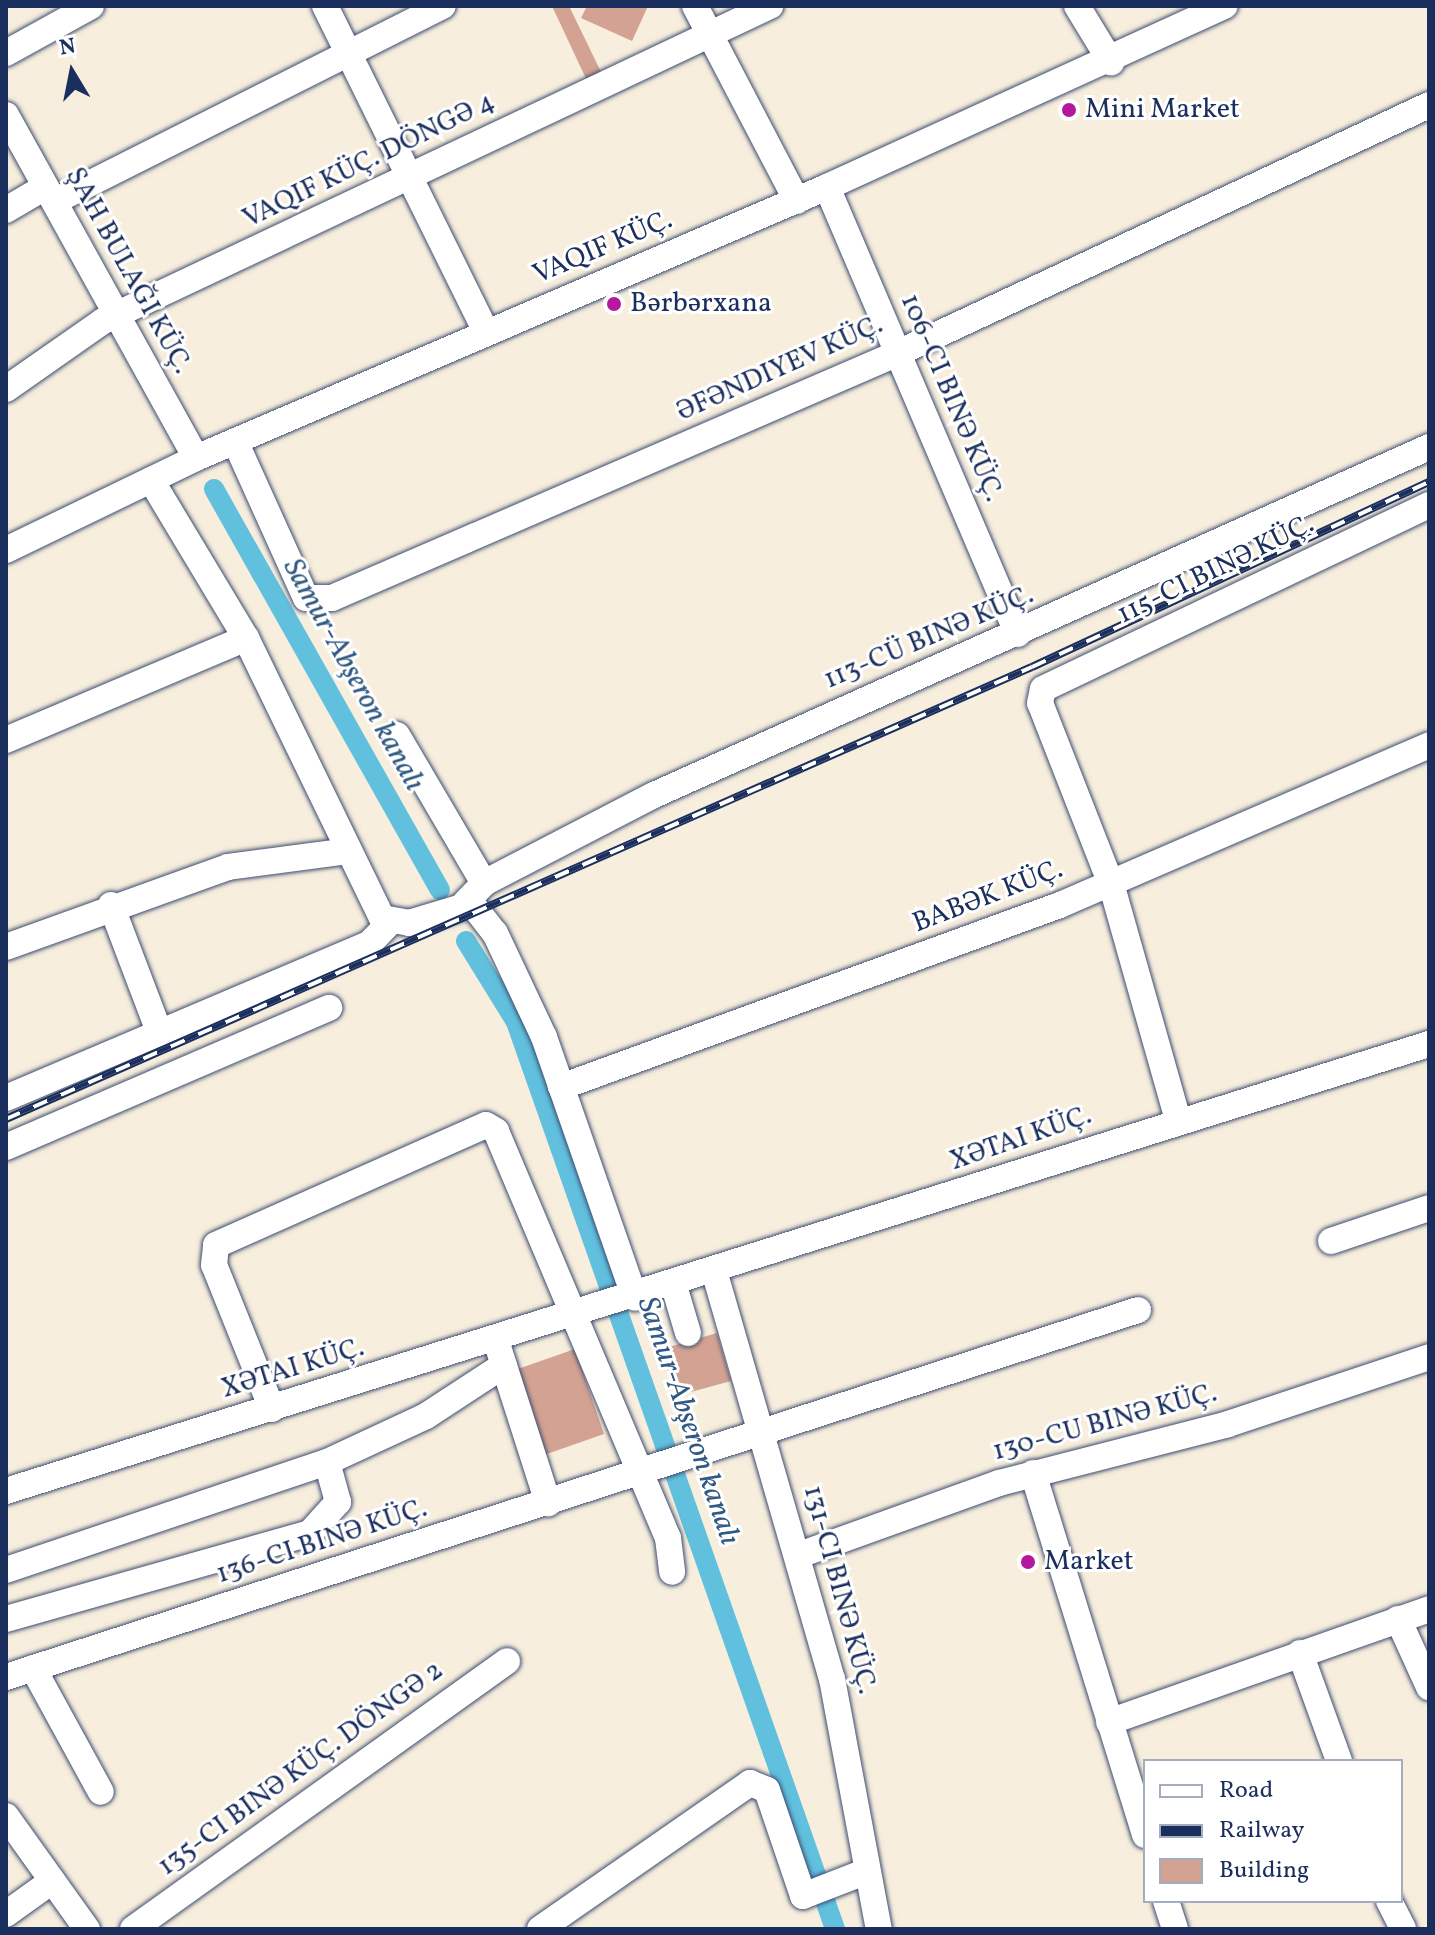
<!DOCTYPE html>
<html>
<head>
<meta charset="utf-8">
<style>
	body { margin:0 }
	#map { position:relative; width:1435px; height:1935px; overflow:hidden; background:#f7eedd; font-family:Vollkorn,serif }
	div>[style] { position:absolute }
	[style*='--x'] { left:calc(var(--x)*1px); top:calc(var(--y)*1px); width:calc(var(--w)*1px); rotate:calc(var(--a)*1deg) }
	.canal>* { height:20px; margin:-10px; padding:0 10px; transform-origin:10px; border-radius:10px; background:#60c0de }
	.building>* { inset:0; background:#d3a292 }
	.roads { filter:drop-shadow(0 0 2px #3c4c71) drop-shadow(0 0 2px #3c4c71) }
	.minor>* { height:26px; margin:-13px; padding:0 13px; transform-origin:13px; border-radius:13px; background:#fff }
	.rail>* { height:8px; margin-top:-4px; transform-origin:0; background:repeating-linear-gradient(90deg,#fff 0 15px,#1b2f5e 0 30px); box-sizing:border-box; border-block:2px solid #1b2f5e }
	.dots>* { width:22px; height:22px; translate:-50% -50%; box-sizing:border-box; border:4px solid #fff; border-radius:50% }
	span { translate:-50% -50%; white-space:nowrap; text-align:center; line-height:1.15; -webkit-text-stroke:6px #fff; paint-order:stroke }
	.poi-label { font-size:28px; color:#1b2f5e }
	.left { translate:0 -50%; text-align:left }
	.street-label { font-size:28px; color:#1b2f5e }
	.water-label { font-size:30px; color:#305a84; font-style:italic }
	.frame { position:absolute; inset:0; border:8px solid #1b2f5e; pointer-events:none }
	.legend { position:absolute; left:1143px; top:1759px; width:260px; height:144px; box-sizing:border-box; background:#fff; border:2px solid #a4acbf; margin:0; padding:10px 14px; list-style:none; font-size:24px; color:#1b2f5e }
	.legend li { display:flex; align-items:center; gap:16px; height:40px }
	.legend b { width:40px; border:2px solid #a4acbf }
	.north { position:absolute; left:32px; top:32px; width:80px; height:80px; -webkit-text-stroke:6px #fff; paint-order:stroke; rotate:350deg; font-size:22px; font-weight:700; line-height:32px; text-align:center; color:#1b2f5e }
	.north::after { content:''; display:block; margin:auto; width:28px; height:36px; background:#1b2f5e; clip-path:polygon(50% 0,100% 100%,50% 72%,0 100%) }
</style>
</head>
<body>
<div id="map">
	<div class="canal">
		<i style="--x:214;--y:489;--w:460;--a:60.6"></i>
		<i style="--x:466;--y:941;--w:95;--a:58.3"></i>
		<i style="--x:516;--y:1022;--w:961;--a:70.62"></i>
	</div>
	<div class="building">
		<i style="clip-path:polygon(552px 6px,569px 6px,603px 76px,588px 83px)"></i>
		<i style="clip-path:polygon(587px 6px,648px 6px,632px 41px,581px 18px)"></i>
		<i style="clip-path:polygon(717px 1333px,731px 1381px,676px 1396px,662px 1349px)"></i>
		<i style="clip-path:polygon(575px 1349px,604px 1434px,544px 1455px,515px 1370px)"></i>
	</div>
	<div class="roads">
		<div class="minor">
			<i style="--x:325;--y:6;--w:364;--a:63.7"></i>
			<i style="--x:695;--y:6;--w:220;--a:62.4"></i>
			<i style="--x:1077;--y:6;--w:66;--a:58.7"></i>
			<i style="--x:6;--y:53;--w:97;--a:-28.9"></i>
			<i style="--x:6;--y:115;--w:392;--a:61"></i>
			<i style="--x:827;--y:187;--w:486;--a:66.9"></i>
			<i style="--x:55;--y:201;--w:434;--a:-26.7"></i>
			<i style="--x:6;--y:210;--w:45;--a:-30.5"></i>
			<i style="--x:6;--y:389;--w:118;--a:-35"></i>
			<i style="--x:103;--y:321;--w:738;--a:-25.28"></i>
			<i style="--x:235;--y:441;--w:172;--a:65.7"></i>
			<i style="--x:306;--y:598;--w:26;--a:0"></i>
			<i style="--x:332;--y:598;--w:615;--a:-23.39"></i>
			<i style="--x:896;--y:354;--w:588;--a:-25.04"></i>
			<i style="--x:151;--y:480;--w:184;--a:59"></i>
			<i style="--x:246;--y:638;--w:311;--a:64.1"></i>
			<i style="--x:382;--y:918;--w:27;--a:10"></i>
			<i style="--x:409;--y:923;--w:66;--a:-16.8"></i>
			<i style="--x:472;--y:904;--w:37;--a:52"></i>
			<i style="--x:495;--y:933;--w:115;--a:64.8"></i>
			<i style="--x:544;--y:1037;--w:276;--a:70.8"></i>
			<i style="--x:6;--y:550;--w:211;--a:-25.8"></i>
			<i style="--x:196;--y:458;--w:687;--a:-23.24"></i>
			<i style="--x:827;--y:187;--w:437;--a:-24.5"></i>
			<i style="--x:397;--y:735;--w:172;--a:59.6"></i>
			<i style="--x:6;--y:740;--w:261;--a:-23"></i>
			<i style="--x:465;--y:903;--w:28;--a:-46"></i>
			<i style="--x:484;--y:883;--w:191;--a:-27.4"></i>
			<i style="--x:654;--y:795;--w:850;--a:-24.18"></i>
			<i style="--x:111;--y:905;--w:133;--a:69.2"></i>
			<i style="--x:6;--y:947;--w:236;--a:-19.8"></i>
			<i style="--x:228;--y:867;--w:121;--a:-7.6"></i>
			<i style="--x:561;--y:1087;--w:531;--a:-20.04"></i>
			<i style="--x:1060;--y:905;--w:402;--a:-23.4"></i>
			<i style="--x:6;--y:1098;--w:394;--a:-23"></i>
			<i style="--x:369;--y:944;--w:30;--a:-46"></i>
			<i style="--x:1178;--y:1120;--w:245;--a:-105.8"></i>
			<i style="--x:1111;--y:884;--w:194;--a:-111.4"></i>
			<i style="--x:1040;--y:703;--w:14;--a:-78"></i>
			<i style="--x:1043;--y:689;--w:428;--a:-25.5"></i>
			<i style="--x:6;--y:1147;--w:352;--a:-23.3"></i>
			<i style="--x:1331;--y:1241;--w:103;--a:-18.6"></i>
			<i style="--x:715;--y:1274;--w:422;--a:73.9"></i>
			<i style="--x:832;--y:1679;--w:254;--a:79.4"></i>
			<i style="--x:674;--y:1286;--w:49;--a:73.4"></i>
			<i style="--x:499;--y:1350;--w:161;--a:72.2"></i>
			<i style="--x:272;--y:1409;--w:155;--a:-111.9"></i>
			<i style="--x:214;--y:1265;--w:20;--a:-84"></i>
			<i style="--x:216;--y:1245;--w:295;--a:-24"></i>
			<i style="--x:486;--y:1125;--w:12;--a:31"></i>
			<i style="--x:496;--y:1131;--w:442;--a:67.1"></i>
			<i style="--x:668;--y:1538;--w:34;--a:83"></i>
			<i style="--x:1033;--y:1473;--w:379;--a:72.8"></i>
			<i style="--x:6;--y:1491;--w:1492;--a:-17.44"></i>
			<i style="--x:799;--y:1555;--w:213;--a:-19.8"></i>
			<i style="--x:999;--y:1483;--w:236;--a:-14.4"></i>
			<i style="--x:1228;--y:1424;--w:212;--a:-18.4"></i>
			<i style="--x:6;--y:1570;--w:339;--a:-18.6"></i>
			<i style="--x:327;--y:1462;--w:109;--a:-24.9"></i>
			<i style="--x:426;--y:1416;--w:93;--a:-33.2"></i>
			<i style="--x:6;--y:1619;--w:316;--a:-15.8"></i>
			<i style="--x:310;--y:1533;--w:42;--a:-47.9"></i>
			<i style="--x:338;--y:1502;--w:41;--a:-105.4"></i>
			<i style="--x:1398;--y:1619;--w:75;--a:65.5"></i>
			<i style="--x:1300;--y:1653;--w:115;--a:70.1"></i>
			<i style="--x:33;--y:1668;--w:141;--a:61.3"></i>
			<i style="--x:6;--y:1677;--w:1190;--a:-17.96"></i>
			<i style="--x:1109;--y:1722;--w:339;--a:-19.4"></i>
			<i style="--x:6;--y:1816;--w:139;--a:54.4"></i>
			<i style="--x:1166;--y:1901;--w:29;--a:72"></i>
			<i style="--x:1389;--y:1901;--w:31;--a:63"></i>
			<i style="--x:6;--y:1914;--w:57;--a:-35.7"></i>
			<i style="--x:133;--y:1929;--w:460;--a:-35.6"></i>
			<i style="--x:540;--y:1929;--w:256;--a:-34.8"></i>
			<i style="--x:750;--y:1783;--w:18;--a:22"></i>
			<i style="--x:767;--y:1790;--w:112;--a:71.2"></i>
			<i style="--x:803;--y:1896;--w:66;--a:-21.2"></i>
		</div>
	</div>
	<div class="rail">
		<i style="--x:6;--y:1119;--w:1121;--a:-23.78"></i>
		<i style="--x:1032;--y:667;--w:438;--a:-25"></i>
	</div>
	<div class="dots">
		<i style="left:1069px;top:110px;background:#b5179e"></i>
		<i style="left:614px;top:304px;background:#b5179e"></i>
		<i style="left:1028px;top:1562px;background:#b5179e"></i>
	</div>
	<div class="poi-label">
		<span class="left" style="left:1085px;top:110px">Mini Market</span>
		<span class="left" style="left:630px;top:304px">Bərbərxana</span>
		<span class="left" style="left:1044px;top:1562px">Market</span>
	</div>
	<div class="street-label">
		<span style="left:369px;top:161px;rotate:-26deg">VAQIF KÜÇ. DÖNGƏ 4</span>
		<span style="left:603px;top:248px;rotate:-23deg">VAQIF KÜÇ.</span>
		<span style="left:128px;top:271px;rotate:61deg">ŞAH BULAĞI KÜÇ.</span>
		<span style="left:780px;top:369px;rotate:-24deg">ƏFƏNDIYEV KÜÇ.</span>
		<span style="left:951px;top:398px;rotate:67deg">106-CI BINƏ KÜÇ.</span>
		<span style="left:1216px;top:570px;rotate:-26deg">115-CI BINƏ KÜÇ.</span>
		<span style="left:929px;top:638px;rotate:-23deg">113-CÜ BINƏ KÜÇ.</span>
		<span style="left:988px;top:897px;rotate:-21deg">BABƏK KÜÇ.</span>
		<span style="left:1021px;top:1139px;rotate:-19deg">XƏTAI KÜÇ.</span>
		<span style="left:293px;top:1369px;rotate:-17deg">XƏTAI KÜÇ.</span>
		<span style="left:1105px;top:1423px;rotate:-15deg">130-CU BINƏ KÜÇ.</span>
		<span style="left:322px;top:1542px;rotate:-18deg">136-CI BINƏ KÜÇ.</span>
		<span style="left:839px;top:1590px;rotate:75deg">131-CI BINƏ KÜÇ.</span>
		<span style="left:301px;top:1769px;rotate:-36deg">135-CI BINƏ KÜÇ. DÖNGƏ 2</span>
	</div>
	<div class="water-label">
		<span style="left:353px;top:675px;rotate:61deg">Samur-Abşeron kanalı</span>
		<span style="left:688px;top:1421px;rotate:71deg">Samur-Abşeron kanalı</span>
	</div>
	<div class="frame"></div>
	<ul class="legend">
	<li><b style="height:10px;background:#fff"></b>Road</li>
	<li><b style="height:10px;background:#1b2f5e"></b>Railway</li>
	<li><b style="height:22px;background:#d3a292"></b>Building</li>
	</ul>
	<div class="north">N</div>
</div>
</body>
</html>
